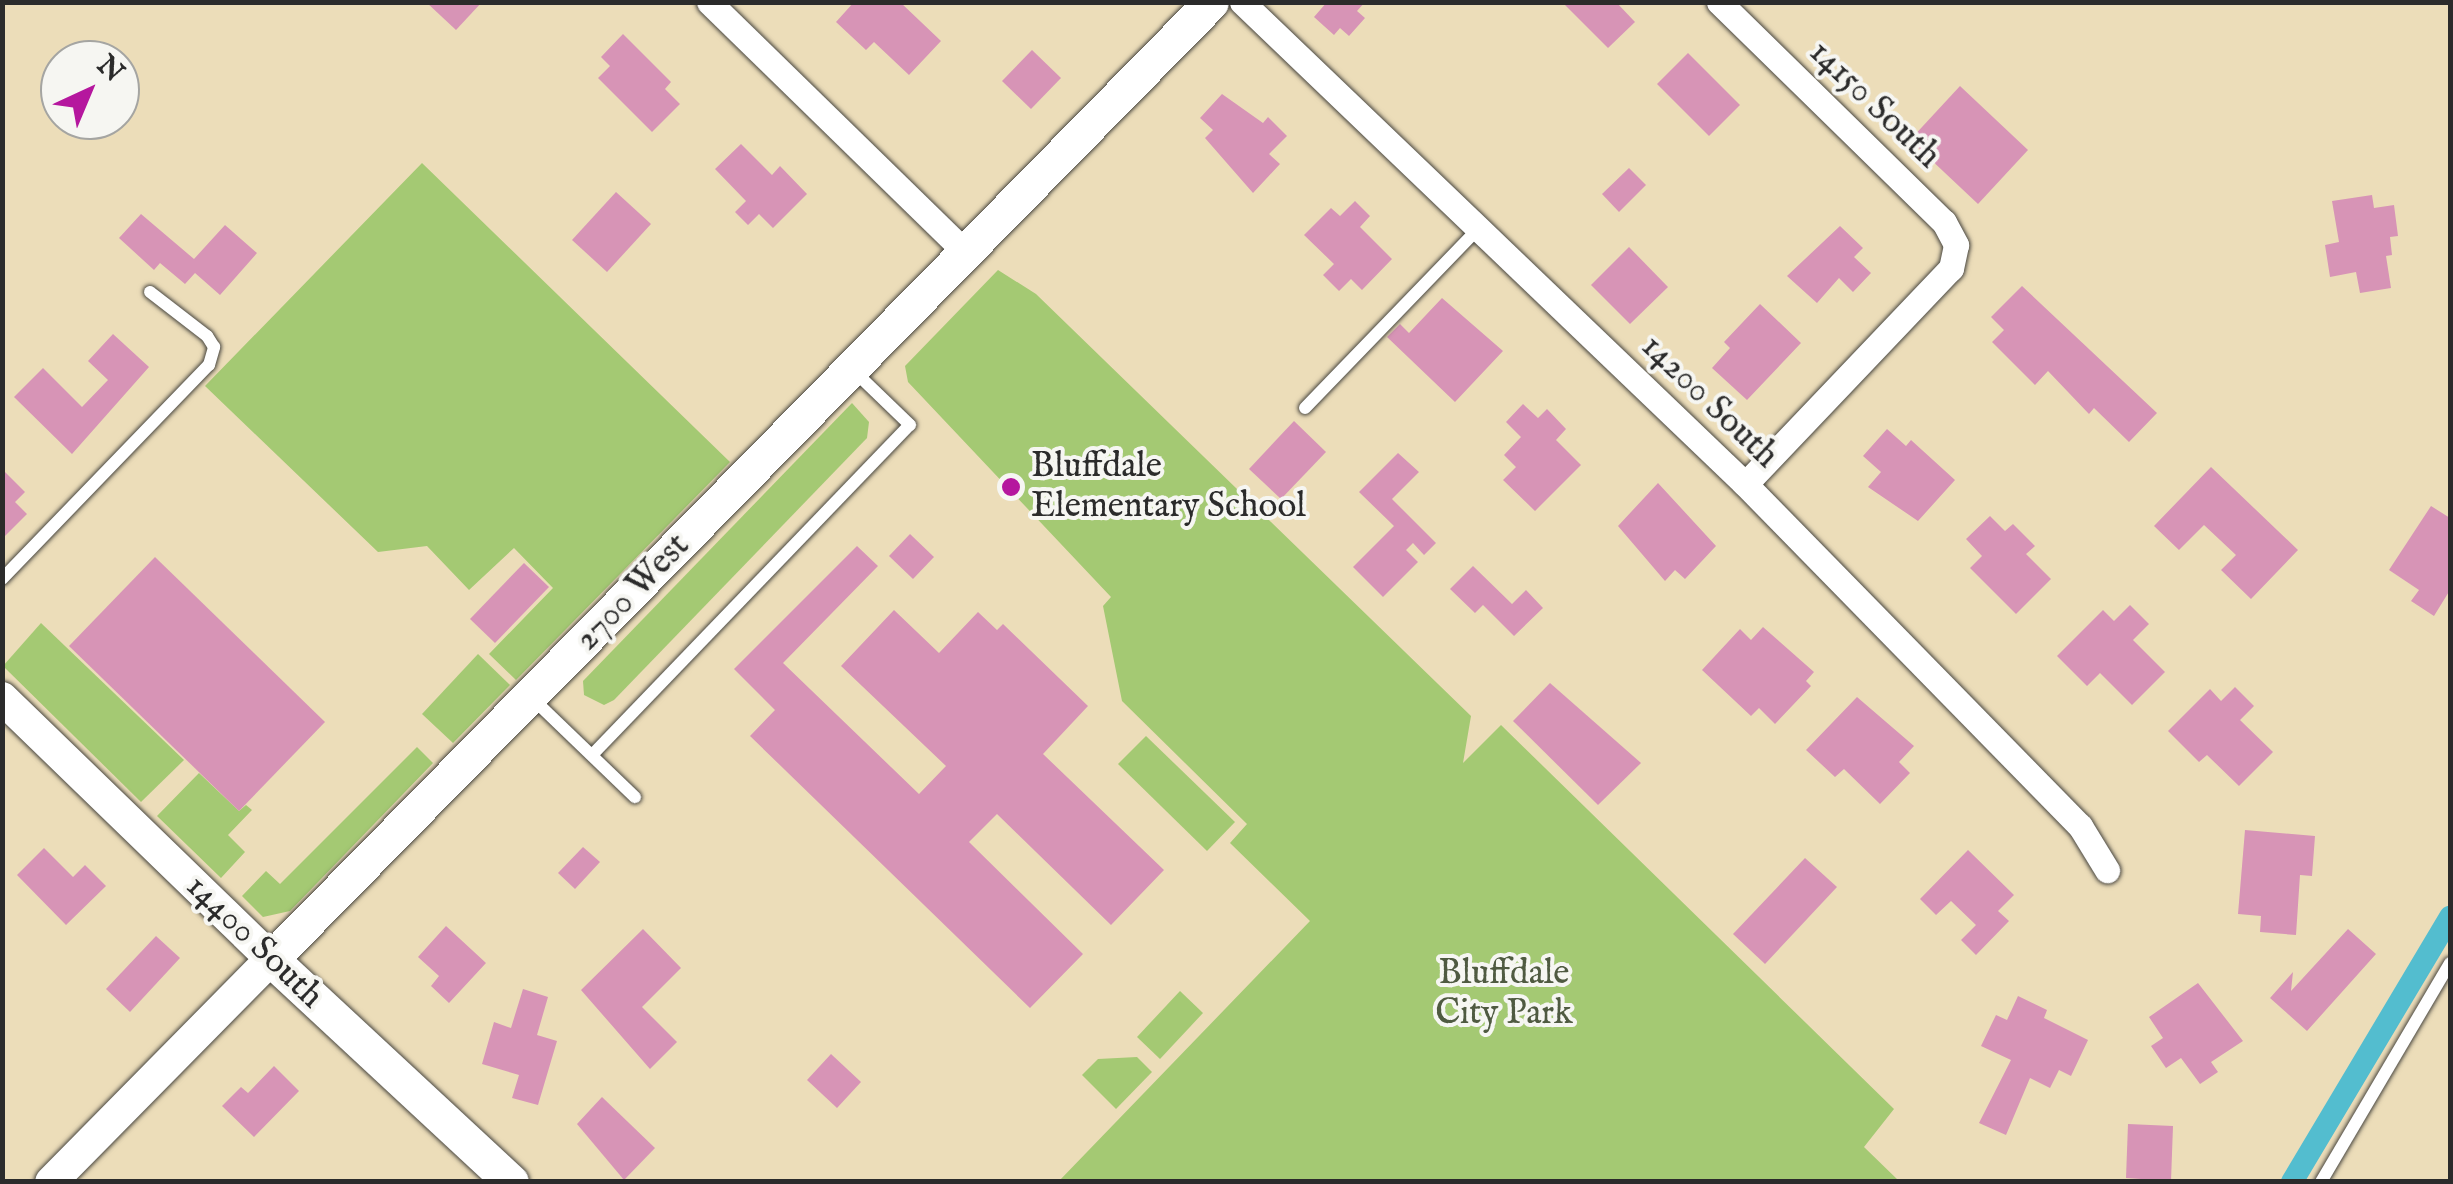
<!DOCTYPE html>
<html>
<head>
<meta charset="utf-8">
<style>
	body { margin:0 }
	#map { position:relative; width:2453px; height:1184px; overflow:hidden; background:#ecddb9; font-family:"IM FELL English",serif }
	div>[style] { position:absolute }
	[style*='--x'] { left:calc(var(--x)*1px); top:calc(var(--y)*1px); width:calc(var(--w)*1px); rotate:calc(var(--a)*1deg) }
	.green>* { inset:0; background:#a4c973 }
	.canal>* { height:22px; margin:-11px; padding:0 11px; transform-origin:11px; border-radius:11px; background:#53bdcf }
	.building>* { inset:0; background:#d794b6 }
	.roads { filter:drop-shadow(0 0 2px #484640) drop-shadow(0 0 2px #484640) }
	.service>* { height:12px; margin:-6px; padding:0 6px; transform-origin:6px; border-radius:6px; background:#fff }
	.minor>* { height:25px; margin:-12.5px; padding:0 12.5px; transform-origin:12.5px; border-radius:12.5px; background:#fff }
	.tertiary>* { height:32px; margin:-16px; padding:0 16px; transform-origin:16px; border-radius:16px; background:#fff }
	.secondary>* { height:35px; margin:-17.5px; padding:0 17.5px; transform-origin:17.5px; border-radius:17.5px; background:#fff }
	.dots>* { width:28px; height:28px; translate:-50% -50%; box-sizing:border-box; border:5px solid #f6f6f2; border-radius:50% }
	span { translate:-50% -50%; white-space:nowrap; text-align:center; line-height:1.15; -webkit-text-stroke:8px #f6f6f2; paint-order:stroke }
	.street-label { font-size:35px; color:#2b2b2b }
	.poi-label { font-size:35px; color:#2b2b2b }
	.left { translate:0 -50%; text-align:left }
	.park-label { font-size:35px; color:#4f5a41 }
	.frame { position:absolute; inset:0; border:5px solid #2b2b2b; pointer-events:none }
	.north { position:absolute; left:40px; top:40px; width:100px; height:100px; box-sizing:border-box; background:#f6f6f2; border:2px solid #a5a5a2; border-radius:50%; rotate:44deg; font-size:28px; font-weight:700; line-height:40px; text-align:center; color:#2b2b2b }
	.north::after { content:''; display:block; margin:auto; width:35px; height:45px; background:#b5179e; clip-path:polygon(50% 0,100% 100%,50% 72%,0 100%) }
</style>
</head>
<body>
<div id="map">
	<div class="green">
		<i style="clip-path:polygon(422px 163px,730px 462px,516px 680px,489px 654px,553px 588px,514px 548px,469px 590px,427px 546px,378px 552px,205px 386px)"></i>
		<i style="clip-path:polygon(998px 270px,1036px 294px,1471px 716px,1463px 763px,1501px 725px,1894px 1109px,1864px 1147px,1899px 1181px,1059px 1181px,1310px 921px,1230px 843px,1247px 824px,1122px 701px,1103px 606px,1111px 597px,908px 382px,905px 366px)"></i>
		<i style="clip-path:polygon(852px 403px,869px 422px,867px 438px,614px 700px,604px 705px,584px 695px,583px 681px)"></i>
		<i style="clip-path:polygon(41px 623px,184px 760px,141px 802px,3px 666px)"></i>
		<i style="clip-path:polygon(478px 654px,510px 685px,453px 743px,422px 714px)"></i>
		<i style="clip-path:polygon(1146px 736px,1235px 822px,1207px 851px,1118px 764px)"></i>
		<i style="clip-path:polygon(417px 747px,433px 763px,290px 911px,263px 917px,242px 896px,266px 871px,280px 884px)"></i>
		<i style="clip-path:polygon(199px 773px,239px 811px,246px 805px,252px 810px,228px 835px,245px 852px,221px 878px,157px 816px)"></i>
		<i style="clip-path:polygon(1180px 991px,1203px 1013px,1160px 1059px,1137px 1037px)"></i>
		<i style="clip-path:polygon(1137px 1057px,1152px 1072px,1116px 1109px,1082px 1075px,1098px 1059px)"></i>
	</div>
	<div class="canal">
		<i style="--x:2292;--y:1182;--w:309;--a:-59.2"></i>
	</div>
	<div class="building">
		<i style="clip-path:polygon(426px 2px,482px 2px,456px 30px)"></i>
		<i style="clip-path:polygon(854px 2px,900px 2px,941px 41px,909px 75px,874px 42px,866px 50px,836px 22px)"></i>
		<i style="clip-path:polygon(1327px 2px,1365px 2px,1357px 11px,1365px 18px,1349px 36px,1340px 28px,1334px 35px,1314px 17px)"></i>
		<i style="clip-path:polygon(1562px 2px,1616px 2px,1635px 22px,1608px 48px)"></i>
		<i style="clip-path:polygon(623px 34px,671px 82px,665px 89px,680px 104px,652px 132px,598px 78px,610px 66px,601px 57px)"></i>
		<i style="clip-path:polygon(1032px 50px,1061px 78px,1031px 109px,1002px 81px)"></i>
		<i style="clip-path:polygon(1688px 53px,1740px 105px,1709px 136px,1657px 84px)"></i>
		<i style="clip-path:polygon(1960px 86px,2028px 150px,1978px 204px,1910px 140px)"></i>
		<i style="clip-path:polygon(1222px 94px,1263px 123px,1268px 117px,1287px 136px,1269px 154px,1280px 164px,1253px 193px,1205px 138px,1213px 130px,1200px 118px)"></i>
		<i style="clip-path:polygon(741px 144px,772px 175px,780px 166px,807px 194px,773px 228px,759px 214px,748px 225px,735px 212px,746px 201px,715px 169px)"></i>
		<i style="clip-path:polygon(1629px 168px,1646px 185px,1619px 212px,1602px 194px)"></i>
		<i style="clip-path:polygon(616px 192px,651px 224px,607px 272px,572px 240px)"></i>
		<i style="clip-path:polygon(2372px 195px,2374px 208px,2394px 205px,2398px 236px,2390px 237px,2392px 255px,2386px 256px,2391px 288px,2360px 293px,2356px 272px,2330px 277px,2325px 245px,2339px 242px,2332px 201px)"></i>
		<i style="clip-path:polygon(1355px 201px,1370px 216px,1360px 227px,1392px 259px,1362px 290px,1351px 279px,1339px 291px,1323px 275px,1334px 264px,1304px 235px,1331px 208px,1340px 216px)"></i>
		<i style="clip-path:polygon(141px 214px,194px 259px,225px 225px,257px 253px,220px 295px,195px 273px,185px 284px,160px 263px,154px 270px,119px 238px)"></i>
		<i style="clip-path:polygon(1840px 226px,1863px 248px,1854px 257px,1871px 273px,1853px 292px,1839px 278px,1817px 303px,1787px 276px)"></i>
		<i style="clip-path:polygon(1629px 247px,1668px 287px,1630px 324px,1591px 285px)"></i>
		<i style="clip-path:polygon(2022px 286px,2157px 413px,2129px 442px,2094px 408px,2089px 414px,2048px 371px,2035px 385px,1992px 342px,2004px 330px,1991px 317px)"></i>
		<i style="clip-path:polygon(1442px 298px,1503px 351px,1455px 402px,1387px 337px,1400px 324px,1409px 333px)"></i>
		<i style="clip-path:polygon(1760px 304px,1801px 343px,1747px 400px,1712px 368px,1730px 348px,1724px 342px)"></i>
		<i style="clip-path:polygon(113px 334px,149px 367px,72px 454px,14px 397px,43px 368px,82px 407px,108px 380px,88px 361px)"></i>
		<i style="clip-path:polygon(1523px 404px,1538px 418px,1547px 409px,1566px 429px,1556px 440px,1581px 465px,1535px 511px,1503px 480px,1516px 467px,1504px 455px,1521px 437px,1506px 422px)"></i>
		<i style="clip-path:polygon(1294px 421px,1326px 452px,1281px 499px,1249px 469px)"></i>
		<i style="clip-path:polygon(1887px 429px,1906px 446px,1911px 440px,1955px 480px,1918px 521px,1868px 487px,1881px 472px,1863px 456px)"></i>
		<i style="clip-path:polygon(1398px 453px,1419px 472px,1392px 499px,1436px 543px,1424px 555px,1413px 543px,1406px 550px,1418px 562px,1383px 597px,1353px 567px,1394px 526px,1359px 492px)"></i>
		<i style="clip-path:polygon(2211px 467px,2298px 550px,2251px 599px,2221px 570px,2236px 555px,2204px 525px,2179px 550px,2154px 526px)"></i>
		<i style="clip-path:polygon(2px 469px,25px 492px,15px 502px,27px 514px,2px 539px)"></i>
		<i style="clip-path:polygon(1658px 483px,1716px 546px,1685px 579px,1675px 570px,1665px 581px,1618px 526px)"></i>
		<i style="clip-path:polygon(2431px 506px,2450px 518px,2450px 590px,2434px 616px,2411px 601px,2419px 590px,2389px 570px)"></i>
		<i style="clip-path:polygon(1990px 516px,2005px 531px,2013px 524px,2035px 546px,2026px 554px,2051px 579px,2016px 614px,1970px 568px,1982px 556px,1966px 539px)"></i>
		<i style="clip-path:polygon(910px 534px,934px 557px,913px 579px,889px 556px)"></i>
		<i style="clip-path:polygon(857px 546px,878px 566px,783px 663px,919px 794px,946px 766px,841px 666px,894px 610px,939px 653px,978px 612px,997px 630px,1003px 624px,1088px 706px,1043px 754px,1164px 870px,1111px 925px,997px 814px,969px 842px,1083px 954px,1030px 1008px,750px 736px,775px 710px,734px 669px)"></i>
		<i style="clip-path:polygon(155px 557px,325px 722px,239px 811px,69px 646px)"></i>
		<i style="clip-path:polygon(524px 563px,549px 587px,495px 643px,470px 619px)"></i>
		<i style="clip-path:polygon(1473px 566px,1512px 604px,1526px 590px,1543px 608px,1514px 636px,1483px 605px,1475px 613px,1450px 589px)"></i>
		<i style="clip-path:polygon(2130px 605px,2149px 624px,2133px 640px,2165px 672px,2132px 705px,2100px 673px,2087px 686px,2057px 656px,2103px 610px,2114px 621px)"></i>
		<i style="clip-path:polygon(1763px 627px,1814px 672px,1806px 681px,1811px 686px,1775px 724px,1759px 708px,1751px 716px,1702px 670px,1740px 629px,1751px 640px)"></i>
		<i style="clip-path:polygon(1550px 683px,1641px 763px,1598px 805px,1513px 721px)"></i>
		<i style="clip-path:polygon(2235px 687px,2254px 706px,2240px 720px,2273px 752px,2239px 786px,2207px 755px,2199px 762px,2168px 731px,2210px 689px,2221px 701px)"></i>
		<i style="clip-path:polygon(1857px 697px,1914px 746px,1899px 762px,1910px 773px,1880px 804px,1844px 769px,1835px 777px,1806px 750px)"></i>
		<i style="clip-path:polygon(2245px 830px,2315px 836px,2312px 876px,2300px 875px,2296px 935px,2260px 932px,2261px 916px,2238px 914px)"></i>
		<i style="clip-path:polygon(583px 847px,600px 862px,575px 889px,558px 873px)"></i>
		<i style="clip-path:polygon(44px 848px,73px 877px,85px 865px,106px 886px,66px 925px,17px 875px)"></i>
		<i style="clip-path:polygon(1968px 850px,2014px 895px,1998px 911px,2009px 921px,1976px 955px,1961px 940px,1976px 925px,1951px 901px,1936px 915px,1920px 899px)"></i>
		<i style="clip-path:polygon(1805px 858px,1837px 887px,1765px 964px,1733px 934px)"></i>
		<i style="clip-path:polygon(446px 926px,486px 963px,449px 1003px,431px 986px,439px 976px,418px 957px)"></i>
		<i style="clip-path:polygon(643px 929px,681px 968px,642px 1007px,677px 1042px,650px 1069px,581px 990px)"></i>
		<i style="clip-path:polygon(2348px 929px,2376px 954px,2307px 1031px,2270px 998px,2293px 972px,2291px 991px)"></i>
		<i style="clip-path:polygon(156px 936px,180px 958px,130px 1012px,106px 989px)"></i>
		<i style="clip-path:polygon(2198px 983px,2243px 1041px,2211px 1062px,2218px 1072px,2200px 1084px,2181px 1058px,2166px 1068px,2151px 1046px,2163px 1038px,2149px 1017px)"></i>
		<i style="clip-path:polygon(523px 989px,548px 997px,537px 1035px,557px 1041px,538px 1105px,512px 1098px,519px 1075px,482px 1064px,494px 1022px,511px 1028px)"></i>
		<i style="clip-path:polygon(2018px 996px,2047px 1010px,2044px 1018px,2088px 1040px,2071px 1076px,2059px 1070px,2050px 1088px,2030px 1078px,2006px 1135px,1979px 1123px,2011px 1060px,1981px 1046px,1996px 1015px,2007px 1020px)"></i>
		<i style="clip-path:polygon(831px 1054px,861px 1082px,837px 1108px,807px 1080px)"></i>
		<i style="clip-path:polygon(274px 1066px,299px 1091px,254px 1137px,222px 1106px,241px 1087px,248px 1093px)"></i>
		<i style="clip-path:polygon(602px 1097px,655px 1148px,624px 1180px,577px 1124px)"></i>
		<i style="clip-path:polygon(2128px 1124px,2173px 1126px,2171px 1181px,2126px 1178px)"></i>
	</div>
	<div class="roads">
		<div class="service">
			<i style="--x:1305;--y:408;--w:249;--a:-46"></i>
			<i style="--x:2;--y:579;--w:298;--a:-46"></i>
			<i style="--x:209;--y:365;--w:19;--a:-74"></i>
			<i style="--x:214;--y:347;--w:13;--a:-122"></i>
			<i style="--x:207;--y:336;--w:72;--a:-142.3"></i>
			<i style="--x:532;--y:698;--w:143;--a:43.9"></i>
			<i style="--x:592;--y:755;--w:458;--a:-46.1"></i>
			<i style="--x:910;--y:425;--w:81;--a:-136"></i>
			<i style="--x:2321;--y:1182;--w:254;--a:-59.5"></i>
		</div>
		<div class="minor">
			<i style="--x:709;--y:2;--w:356;--a:44.3"></i>
			<i style="--x:1242;--y:2;--w:697;--a:43.78"></i>
			<i style="--x:1745;--y:484;--w:479;--a:45.6"></i>
			<i style="--x:2080;--y:826;--w:52;--a:58.5"></i>
			<i style="--x:1719;--y:2;--w:315;--a:44.4"></i>
			<i style="--x:1944;--y:222;--w:26;--a:62"></i>
			<i style="--x:1956;--y:245;--w:24;--a:102"></i>
			<i style="--x:1951;--y:268;--w:298;--a:133.6"></i>
		</div>
		<div class="tertiary">
			<i style="--x:2;--y:698;--w:375;--a:44.1"></i>
			<i style="--x:271;--y:959;--w:313;--a:134.6"></i>
		</div>
		<div class="secondary">
			<i style="--x:511;--y:1182;--w:328;--a:-137.1"></i>
			<i style="--x:271;--y:959;--w:1341;--a:-45.51"></i>
		</div>
	</div>
	<div class="dots">
		<i style="left:1011px;top:487px;background:#b5179e"></i>
	</div>
	<div class="street-label">
		<span style="left:1874px;top:105px;rotate:44deg">14150 South</span>
		<span style="left:1709px;top:402px;rotate:44deg">14200 South</span>
		<span style="left:633px;top:593px;rotate:-46deg">2700 West</span>
		<span style="left:254px;top:942px;rotate:44deg">14400 South</span>
	</div>
	<div class="poi-label">
		<span class="left" style="left:1031px;top:487px">Bluffdale<br>Elementary School</span>
	</div>
	<div class="park-label">
		<span style="left:1504px;top:994px">Bluffdale<br>City Park</span>
	</div>
	<div class="frame"></div>
	<div class="north">N</div>
</div>
</body>
</html>
